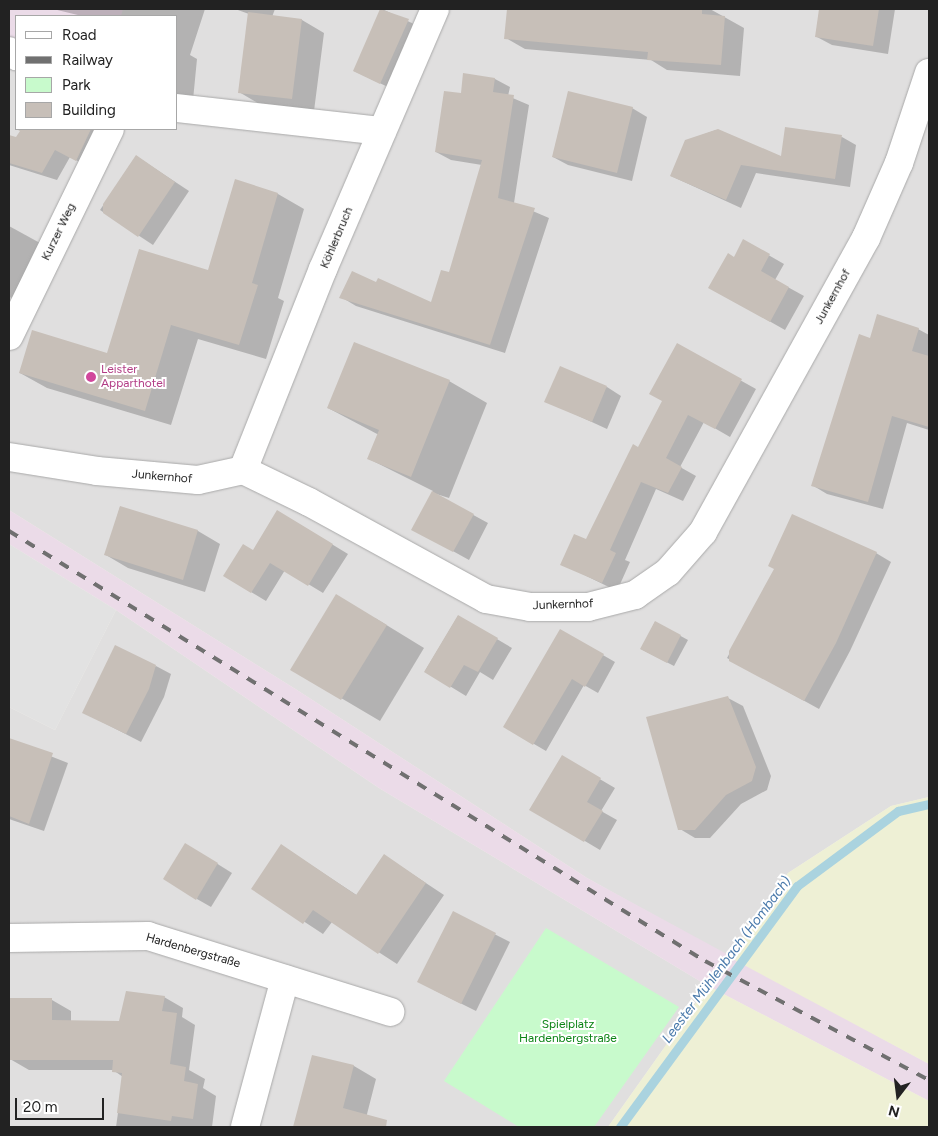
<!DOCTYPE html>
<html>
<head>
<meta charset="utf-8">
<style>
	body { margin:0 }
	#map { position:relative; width:938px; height:1136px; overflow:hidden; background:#f2efe9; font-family:Figtree,sans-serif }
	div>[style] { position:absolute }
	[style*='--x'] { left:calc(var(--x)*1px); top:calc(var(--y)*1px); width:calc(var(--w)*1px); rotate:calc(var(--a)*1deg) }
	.residential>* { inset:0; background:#e0dfdf }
	.industrial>* { inset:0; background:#ebdbe8 }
	.farmland>* { inset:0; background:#eef0d5 }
	.park>* { inset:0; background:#c8facc }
	.parking>* { inset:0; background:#e2e2e2 }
	.shadow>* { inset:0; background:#0003 }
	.stream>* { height:9px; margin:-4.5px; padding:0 4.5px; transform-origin:4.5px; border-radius:4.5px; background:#aad3df }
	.building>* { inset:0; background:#c7bfb8 }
	.roads { filter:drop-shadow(0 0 1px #a9a9a9) drop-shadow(0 0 1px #a9a9a9) }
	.minor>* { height:28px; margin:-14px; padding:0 14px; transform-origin:14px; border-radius:14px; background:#fff }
	.rail>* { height:4px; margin-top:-2px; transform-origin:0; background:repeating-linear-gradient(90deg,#707070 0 10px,transparent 0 20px) }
	.dots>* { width:14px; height:14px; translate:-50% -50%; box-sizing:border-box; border:2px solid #fff; border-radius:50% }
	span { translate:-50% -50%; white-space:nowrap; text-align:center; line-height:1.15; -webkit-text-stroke:4px #fff; paint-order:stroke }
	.street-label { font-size:12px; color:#222 }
	.hotel-label { font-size:12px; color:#b23c85 }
	.left { translate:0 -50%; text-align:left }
	.park-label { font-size:12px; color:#0c8416 }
	.water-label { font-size:14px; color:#4a7aab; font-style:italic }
	.frame { position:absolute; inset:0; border:10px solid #222; pointer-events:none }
	.legend { position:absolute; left:15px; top:15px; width:162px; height:115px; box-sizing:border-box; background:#fff; border:1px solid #a7a7a7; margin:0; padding:6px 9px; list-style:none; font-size:15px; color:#222 }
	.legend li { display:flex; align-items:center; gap:10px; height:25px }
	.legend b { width:25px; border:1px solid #a7a7a7 }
	.north { position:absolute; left:873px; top:1071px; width:50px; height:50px; -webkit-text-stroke:4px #fff; paint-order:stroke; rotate:195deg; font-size:14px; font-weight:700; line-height:20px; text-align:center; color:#222 }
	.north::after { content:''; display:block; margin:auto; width:18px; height:22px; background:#222; clip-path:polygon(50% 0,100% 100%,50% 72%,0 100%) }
	.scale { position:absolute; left:15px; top:1098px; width:89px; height:22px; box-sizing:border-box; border:2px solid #222; border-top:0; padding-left:6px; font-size:15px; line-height:18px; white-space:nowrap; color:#222; -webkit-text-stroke:4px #fff; paint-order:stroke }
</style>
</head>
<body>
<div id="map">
	<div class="residential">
		<i style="clip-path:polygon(evenodd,9px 9px,929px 9px,929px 797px,891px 806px,788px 873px,729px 957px,587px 878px,297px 690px,9px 510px,9px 9px,16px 16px,176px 16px,176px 129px,16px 129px,16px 16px)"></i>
		<i style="clip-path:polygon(116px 610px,379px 788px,708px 986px,608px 1127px,9px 1127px,9px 707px,55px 730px)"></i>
	</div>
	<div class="industrial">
		<i style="clip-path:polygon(9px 9px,123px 9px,121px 16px,16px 16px,16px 44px,9px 40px)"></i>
		<i style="clip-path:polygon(9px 510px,297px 690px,587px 878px,929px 1064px,929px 1101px,708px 986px,379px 788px,116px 610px,9px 544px)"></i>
	</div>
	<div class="farmland">
		<i style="clip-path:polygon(929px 797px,929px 1064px,729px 957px,788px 873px,891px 806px)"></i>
		<i style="clip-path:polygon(708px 986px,929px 1101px,929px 1127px,608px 1127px)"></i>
	</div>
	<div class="park">
		<i style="clip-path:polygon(546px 928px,679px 1007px,594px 1127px,519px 1127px,444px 1081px)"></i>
	</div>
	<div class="parking">
		<i style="clip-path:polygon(9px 544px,116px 610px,55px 730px,9px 707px)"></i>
	</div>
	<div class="shadow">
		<i style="clip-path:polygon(53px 9px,205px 9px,190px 55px,197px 59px,193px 100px,176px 99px,176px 16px,82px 16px)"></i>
		<i style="clip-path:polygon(235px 9px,275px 9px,272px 17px,302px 20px,324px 33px,314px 111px,261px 105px,239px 92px,249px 14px)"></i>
		<i style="clip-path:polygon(382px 9px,416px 25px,388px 87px,354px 71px)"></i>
		<i style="clip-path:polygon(508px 9px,710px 9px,744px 28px,740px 76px,667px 70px,651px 60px,525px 49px,506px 38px)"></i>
		<i style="clip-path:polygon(820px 9px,895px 9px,888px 54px,832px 45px,817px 37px)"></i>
		<i style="clip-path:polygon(465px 74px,495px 79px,510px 87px,508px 96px,529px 105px,514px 203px,549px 218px,505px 353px,356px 306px,341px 297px,377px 284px,432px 303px,450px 274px,482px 165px,451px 160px,436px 152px,462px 94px)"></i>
		<i style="clip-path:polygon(632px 108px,647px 117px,632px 181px,568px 165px,553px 157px)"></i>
		<i style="clip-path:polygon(22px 129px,102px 129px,91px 168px,70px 157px,57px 180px,9px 165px,9px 136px,17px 139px)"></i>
		<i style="clip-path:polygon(716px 130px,782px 157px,842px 137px,856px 145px,850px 187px,756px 173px,741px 208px,671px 176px,686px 141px)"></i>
		<i style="clip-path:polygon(136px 156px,189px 191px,153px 245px,100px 210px)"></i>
		<i style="clip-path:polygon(236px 181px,278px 194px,304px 209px,278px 298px,284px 301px,266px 359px,198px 339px,171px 425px,47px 388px,20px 373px,108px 355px,209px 271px)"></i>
		<i style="clip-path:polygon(9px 226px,40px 243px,23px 301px,9px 297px)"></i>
		<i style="clip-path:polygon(744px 241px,784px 264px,775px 280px,804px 296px,785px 330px,725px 296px,734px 258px)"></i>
		<i style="clip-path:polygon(918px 329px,929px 335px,929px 430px,907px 423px,883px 509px,827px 494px,812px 485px,871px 339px)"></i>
		<i style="clip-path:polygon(677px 345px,756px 389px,730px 437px,704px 422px,680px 467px,696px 476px,683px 501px,656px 489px,625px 560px,630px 562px,617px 591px,562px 564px,586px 541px,639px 448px,664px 400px)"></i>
		<i style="clip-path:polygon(449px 381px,487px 403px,449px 498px,433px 493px,488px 523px,469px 560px,413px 529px,433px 491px,369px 459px,379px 435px,328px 408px)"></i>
		<i style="clip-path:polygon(607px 387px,621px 396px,607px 429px,546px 401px)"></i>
		<i style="clip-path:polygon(120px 507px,198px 531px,220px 544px,205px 592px,128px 568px,106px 555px)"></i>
		<i style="clip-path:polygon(292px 520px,348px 554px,323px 593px,285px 570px,266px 601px,251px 592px)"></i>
		<i style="clip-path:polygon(876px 553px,891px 562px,850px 651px,819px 709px,727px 658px,775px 569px)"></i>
		<i style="clip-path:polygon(458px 616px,512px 648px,493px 680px,480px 672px,466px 696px,425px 671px)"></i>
		<i style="clip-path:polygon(375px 618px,424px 648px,380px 721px,292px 669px)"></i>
		<i style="clip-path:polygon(655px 622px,688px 640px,674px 666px,641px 649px)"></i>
		<i style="clip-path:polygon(561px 631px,615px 662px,598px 693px,584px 685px,546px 751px,505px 727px)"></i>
		<i style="clip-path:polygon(156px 666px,171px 674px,164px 697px,141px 742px,83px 712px)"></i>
		<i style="clip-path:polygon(728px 698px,743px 706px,771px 776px,767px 790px,741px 804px,710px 838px,695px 838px,680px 829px)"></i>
		<i style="clip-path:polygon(12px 741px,68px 763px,44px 831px,9px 819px,9px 751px)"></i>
		<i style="clip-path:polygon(562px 757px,615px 788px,601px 811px,617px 820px,600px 850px,531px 809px)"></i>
		<i style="clip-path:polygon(282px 846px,358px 896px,385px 856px,444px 895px,397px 964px,332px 922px,323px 934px,253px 888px)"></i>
		<i style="clip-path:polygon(200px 853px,232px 873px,211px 907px,197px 899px)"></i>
		<i style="clip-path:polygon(453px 913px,510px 942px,476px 1011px,434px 990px)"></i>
		<i style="clip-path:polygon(164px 997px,183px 1008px,182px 1017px,195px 1025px,189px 1070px,205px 1079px,203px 1088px,216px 1096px,212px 1127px,116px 1127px,123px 1077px,113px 1070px,29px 1070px,10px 1059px,52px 1000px,71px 1011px,71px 1022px,120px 1022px)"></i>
		<i style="clip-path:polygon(313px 1056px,354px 1066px,376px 1079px,366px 1118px,379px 1127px,294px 1127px)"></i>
	</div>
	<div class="stream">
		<i style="--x:620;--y:1127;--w:299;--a:-53.7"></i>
		<i style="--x:797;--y:886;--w:126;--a:-36.6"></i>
		<i style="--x:898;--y:811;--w:32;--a:-13"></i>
	</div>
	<div class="building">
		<i style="clip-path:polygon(380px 9px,409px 19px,380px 84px,353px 71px)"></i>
		<i style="clip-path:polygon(507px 9px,702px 9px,702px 14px,725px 16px,721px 65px,647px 60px,648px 52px,504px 39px)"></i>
		<i style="clip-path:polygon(819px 9px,879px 9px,873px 46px,815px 37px)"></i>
		<i style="clip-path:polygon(248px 12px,302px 19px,292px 99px,238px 93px)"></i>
		<i style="clip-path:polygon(463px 73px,495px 78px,493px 92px,514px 95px,498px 198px,535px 208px,490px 345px,339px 298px,352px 271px,376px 282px,378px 278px,431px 302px,441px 270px,449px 272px,482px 160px,435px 152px,444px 91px,461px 93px)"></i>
		<i style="clip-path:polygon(568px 91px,633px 107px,617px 173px,552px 157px)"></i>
		<i style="clip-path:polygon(785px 127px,842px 135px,835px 179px,741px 165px,726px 200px,670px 176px,685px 140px,718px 129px,781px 156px)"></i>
		<i style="clip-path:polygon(16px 129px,91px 129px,76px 161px,55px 150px,42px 173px,9px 163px,9px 135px,16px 137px,20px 131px)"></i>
		<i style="clip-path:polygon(136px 155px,175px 182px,138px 237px,103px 213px,103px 204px)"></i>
		<i style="clip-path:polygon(235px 179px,278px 193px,252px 283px,258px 285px,239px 345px,171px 325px,145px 411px,19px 373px,32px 330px,107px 353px,139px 249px,208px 270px)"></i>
		<i style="clip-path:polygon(743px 239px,770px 254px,761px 271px,789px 287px,770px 322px,708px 288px,728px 253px,734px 257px)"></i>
		<i style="clip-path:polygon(877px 314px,919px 328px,912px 351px,929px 356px,929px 427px,892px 416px,868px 502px,811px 486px,859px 334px,870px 338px)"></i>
		<i style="clip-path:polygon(354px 342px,450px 380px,411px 477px,367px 459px,379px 430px,327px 408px)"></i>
		<i style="clip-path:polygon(677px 343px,742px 379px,715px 429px,688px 415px,666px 458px,682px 467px,668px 493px,641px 482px,610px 550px,616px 553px,602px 583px,560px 565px,574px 534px,586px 539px,633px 444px,638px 447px,662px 401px,649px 394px)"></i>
		<i style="clip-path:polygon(560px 366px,607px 386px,592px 422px,544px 402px)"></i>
		<i style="clip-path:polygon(432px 491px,474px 514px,453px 552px,411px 530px)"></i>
		<i style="clip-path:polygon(120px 506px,198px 530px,183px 580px,104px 555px)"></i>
		<i style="clip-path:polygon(277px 510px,333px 544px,308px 586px,270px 563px,251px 593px,223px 576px,243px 544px,253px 550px)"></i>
		<i style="clip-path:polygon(792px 514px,877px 552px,836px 643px,804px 701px,729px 661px,729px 651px,774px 569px,768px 566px)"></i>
		<i style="clip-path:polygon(336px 594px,387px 625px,341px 700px,290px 670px)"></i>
		<i style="clip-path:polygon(458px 615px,498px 638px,478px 672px,464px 665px,450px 688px,424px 672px)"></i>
		<i style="clip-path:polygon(655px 621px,681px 635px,667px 663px,640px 649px)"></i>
		<i style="clip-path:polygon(560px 629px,604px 654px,585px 687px,572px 679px,533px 745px,503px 727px)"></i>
		<i style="clip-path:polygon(115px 645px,156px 665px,149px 689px,126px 734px,82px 713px)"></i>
		<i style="clip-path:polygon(728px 696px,756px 767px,752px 781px,726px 795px,695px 830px,678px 830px,646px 717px)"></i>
		<i style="clip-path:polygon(9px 738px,53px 753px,29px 824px,9px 816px)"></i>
		<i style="clip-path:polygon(562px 755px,601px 778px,587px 802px,603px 811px,584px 842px,529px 810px)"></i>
		<i style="clip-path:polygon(185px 843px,218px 863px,196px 900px,163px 879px)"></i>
		<i style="clip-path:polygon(281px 844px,356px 895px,384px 854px,426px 883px,378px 954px,313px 910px,303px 924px,251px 889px)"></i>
		<i style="clip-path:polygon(453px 911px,496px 933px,461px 1004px,417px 982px)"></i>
		<i style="clip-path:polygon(126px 991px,165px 996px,162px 1011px,177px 1013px,170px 1064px,186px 1067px,184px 1081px,198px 1084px,193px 1119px,172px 1116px,171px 1121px,117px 1113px,122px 1073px,112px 1072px,113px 1060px,9px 1060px,9px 998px,52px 998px,52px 1020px,119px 1021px)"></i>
		<i style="clip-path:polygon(312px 1055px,354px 1065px,343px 1108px,387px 1120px,386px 1127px,293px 1127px)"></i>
	</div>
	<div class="roads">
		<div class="minor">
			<i style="--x:9;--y:51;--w:9;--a:36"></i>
			<i style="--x:176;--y:108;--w:207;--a:6.4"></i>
			<i style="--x:9;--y:336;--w:230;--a:-64"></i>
			<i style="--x:9;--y:457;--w:89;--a:9"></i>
			<i style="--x:97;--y:471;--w:101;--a:5.1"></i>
			<i style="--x:198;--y:480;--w:46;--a:-12.5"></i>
			<i style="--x:243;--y:470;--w:73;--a:25.9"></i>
			<i style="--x:309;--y:502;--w:202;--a:28.7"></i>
			<i style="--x:486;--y:599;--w:45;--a:10.3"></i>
			<i style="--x:530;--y:607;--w:58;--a:0"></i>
			<i style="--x:588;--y:607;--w:49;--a:-14.3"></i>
			<i style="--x:635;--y:595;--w:40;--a:-34.9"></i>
			<i style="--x:668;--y:572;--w:53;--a:-48.8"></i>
			<i style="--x:703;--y:532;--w:336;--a:-61"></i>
			<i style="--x:866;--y:238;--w:82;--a:-66.3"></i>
			<i style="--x:899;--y:163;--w:95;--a:-71.6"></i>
			<i style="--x:243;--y:470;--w:216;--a:-68.3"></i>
			<i style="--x:323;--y:269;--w:283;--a:-66.7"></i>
			<i style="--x:9;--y:938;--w:139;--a:-0.8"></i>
			<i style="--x:148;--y:936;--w:254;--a:17.4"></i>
			<i style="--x:245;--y:1127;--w:153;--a:-74.9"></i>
		</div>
	</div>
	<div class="rail">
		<i style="--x:9;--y:531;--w:818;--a:31.71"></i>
		<i style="--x:705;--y:961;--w:254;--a:28"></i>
	</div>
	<div class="dots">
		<i style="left:91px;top:377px;background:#d1479c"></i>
	</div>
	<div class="street-label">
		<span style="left:59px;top:232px;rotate:-64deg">Kurzer Weg</span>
		<span style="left:337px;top:238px;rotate:-67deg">Köhlerbruch</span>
		<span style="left:833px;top:297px;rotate:-61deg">Junkernhof</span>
		<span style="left:162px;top:477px;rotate:5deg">Junkernhof</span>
		<span style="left:563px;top:605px;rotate:-2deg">Junkernhof</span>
		<span style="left:193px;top:951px;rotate:16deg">Hardenbergstraße</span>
	</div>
	<div class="hotel-label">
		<span class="left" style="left:101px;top:377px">Leister<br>Apparthotel</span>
	</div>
	<div class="park-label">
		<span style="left:568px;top:1032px">Spielplatz<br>Hardenbergstraße</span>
	</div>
	<div class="water-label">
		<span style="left:727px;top:960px;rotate:-53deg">Leester Mühlenbach (Hombach)</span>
	</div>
	<div class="frame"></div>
	<ul class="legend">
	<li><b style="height:6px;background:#fff"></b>Road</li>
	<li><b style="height:6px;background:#707070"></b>Railway</li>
	<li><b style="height:14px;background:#c8facc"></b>Park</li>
	<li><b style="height:14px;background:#c7bfb8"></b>Building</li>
	</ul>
	<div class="north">N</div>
	<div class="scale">20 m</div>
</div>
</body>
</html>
